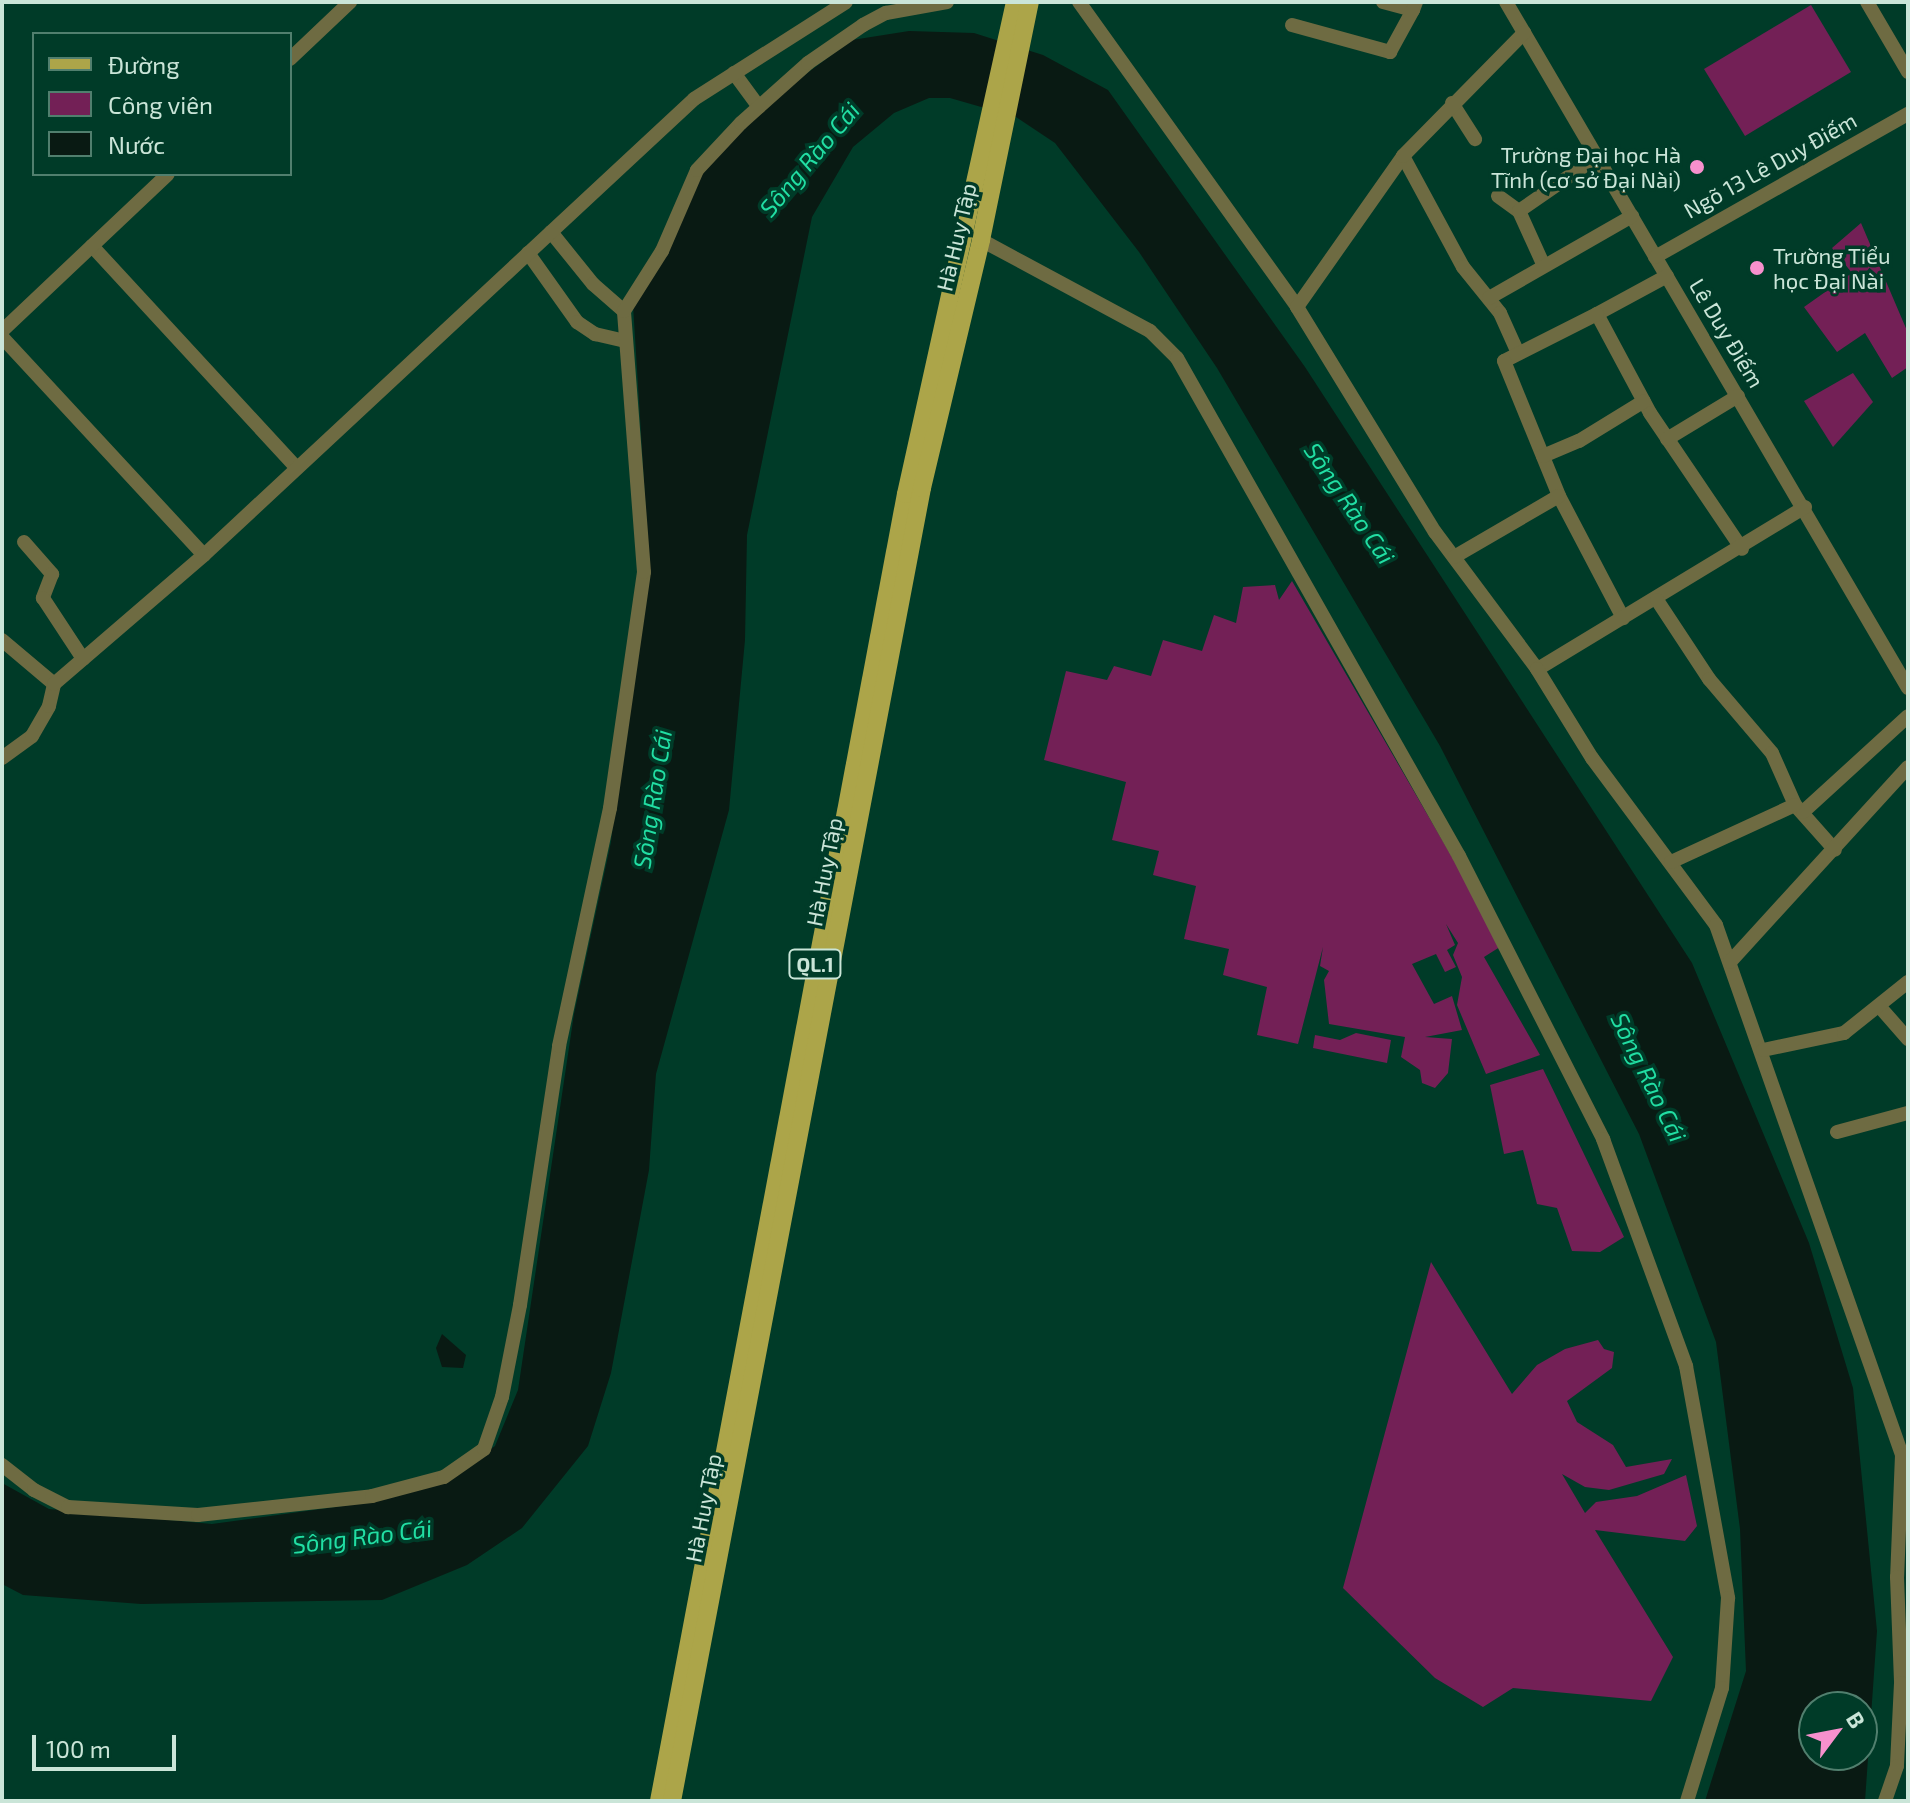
<!DOCTYPE html>
<html>
<head>
<meta charset="utf-8">
<style>
	body { margin:0 }
	#map { position:relative; width:1910px; height:1803px; overflow:hidden; background:#003b28; font-family:"Exo 2",sans-serif }
	div>[style] { position:absolute }
	[style*='--x'] { left:calc(var(--x)*1px); top:calc(var(--y)*1px); width:calc(var(--w)*1px); rotate:calc(var(--a)*1deg) }
	.green>* { inset:0; background:#732056 }
	.water>* { inset:0; background:#091a13 }
	.minor>* { height:14px; margin:-7px; padding:0 7px; transform-origin:7px; border-radius:7px; background:#6e6b42 }
	.major>* { height:18px; margin:-9px; padding:0 9px; transform-origin:9px; border-radius:9px; background:#aca549 }
	.dots>* { width:22px; height:22px; translate:-50% -50%; box-sizing:border-box; border:4px solid #003b28; border-radius:50% }
	span { translate:-50% -50%; white-space:nowrap; text-align:center; line-height:1.15; -webkit-text-stroke:7px #003b28; paint-order:stroke }
	.shield-label span { padding:2px 6px; background:#003b28; border:2px solid; border-radius:6px; -webkit-text-stroke-width:0 }
	.shield-label { font-size:20px; color:#cae5d8; font-weight:700 }
	.poi-label { font-size:22px; color:#cae5d8 }
	.right { translate:-100% -50%; text-align:right }
	.left { translate:0 -50%; text-align:left }
	.street-label { font-size:22px; color:#cae5d8 }
	.water-label { font-size:24px; color:#21dea3; font-style:italic }
	.frame { position:absolute; inset:0; border:4px solid #cae5d8; pointer-events:none }
	.legend { position:absolute; left:32px; top:32px; width:260px; height:144px; box-sizing:border-box; background:#003b28; border:2px solid #517f6e; margin:0; padding:10px 14px; list-style:none; font-size:24px; color:#cae5d8 }
	.legend li { display:flex; align-items:center; gap:16px; height:40px }
	.legend b { width:40px; border:2px solid #517f6e }
	.north { position:absolute; left:1798px; top:1691px; width:80px; height:80px; box-sizing:border-box; background:#003b28; border:2px solid #517f6e; border-radius:50%; rotate:58deg; font-size:22px; font-weight:700; line-height:32px; text-align:center; color:#cae5d8 }
	.north::after { content:''; display:block; margin:auto; width:28px; height:36px; background:#f790cd; clip-path:polygon(50% 0,100% 100%,50% 72%,0 100%) }
	.scale { position:absolute; left:32px; top:1735px; width:144px; height:36px; box-sizing:border-box; border:4px solid #cae5d8; border-top:0; padding-left:10px; font-size:24px; line-height:28px; white-space:nowrap; color:#cae5d8; -webkit-text-stroke:6px #003b28; paint-order:stroke }
</style>
</head>
<body>
<div id="map">
	<div class="green">
		<i style="clip-path:polygon(1811px 5px,1851px 72px,1745px 136px,1704px 69px)"></i>
		<i style="clip-path:polygon(1861px 223px,1908px 333px,1908px 367px,1892px 378px,1865px 333px,1837px 352px,1804px 307px,1852px 273px,1832px 248px)"></i>
		<i style="clip-path:polygon(1853px 373px,1873px 402px,1833px 447px,1804px 401px)"></i>
		<i style="clip-path:polygon(1292px 581px,1503px 945px,1484px 957px,1540px 1055px,1486px 1074px,1457px 1005px,1462px 977px,1453px 955px,1458px 943px,1446px 924px,1455px 945px,1447px 950px,1456px 967px,1445px 972px,1436px 954px,1412px 964px,1434px 1004px,1452px 996px,1462px 1030px,1425px 1037px,1452px 1039px,1448px 1073px,1435px 1088px,1422px 1083px,1420px 1070px,1401px 1057px,1405px 1037px,1329px 1024px,1324px 980px,1329px 971px,1320px 966px,1323px 947px,1298px 1044px,1257px 1035px,1267px 987px,1223px 975px,1229px 949px,1184px 939px,1196px 886px,1153px 875px,1159px 851px,1112px 840px,1126px 782px,1044px 760px,1066px 671px,1107px 680px,1114px 666px,1151px 676px,1163px 640px,1202px 651px,1214px 615px,1236px 623px,1243px 587px,1275px 585px,1279px 600px)"></i>
		<i style="clip-path:polygon(1356px 1033px,1391px 1040px,1387px 1063px,1313px 1048px,1315px 1035px,1340px 1040px)"></i>
		<i style="clip-path:polygon(1543px 1069px,1624px 1237px,1600px 1252px,1572px 1251px,1557px 1208px,1537px 1204px,1523px 1150px,1504px 1154px,1490px 1085px)"></i>
		<i style="clip-path:polygon(1431px 1262px,1512px 1394px,1537px 1365px,1565px 1349px,1598px 1340px,1604px 1349px,1614px 1352px,1612px 1368px,1567px 1401px,1577px 1422px,1613px 1445px,1626px 1467px,1672px 1459px,1664px 1474px,1609px 1490px,1585px 1487px,1562px 1474px,1585px 1513px,1596px 1502px,1637px 1496px,1686px 1475px,1697px 1526px,1685px 1541px,1595px 1530px,1673px 1657px,1651px 1701px,1513px 1688px,1483px 1707px,1435px 1678px,1343px 1588px)"></i>
	</div>
	<div class="water">
		<i style="clip-path:polygon(evenodd,909px 31px,974px 33px,1043px 55px,1108px 90px,1305px 367px,1692px 963px,1809px 1243px,1853px 1388px,1877px 1631px,1865px 1801px,1705px 1801px,1746px 1671px,1740px 1529px,1716px 1342px,1639px 1134px,1440px 746px,1217px 368px,1139px 252px,1055px 143px,1016px 117px,950px 98px,929px 98px,894px 113px,853px 147px,812px 217px,747px 535px,745px 640px,729px 810px,656px 1074px,649px 1170px,611px 1373px,588px 1446px,522px 1528px,467px 1565px,382px 1600px,141px 1604px,23px 1595px,2px 1584px,2px 1483px,49px 1509px,212px 1524px,372px 1502px,444px 1483px,495px 1446px,518px 1390px,574px 1014px,611px 842px,629px 684px,650px 578px,633px 305px,697px 177px,768px 102px,852px 40px,909px 31px,1814px 1707px,1862px 1707px,1862px 1755px,1814px 1755px,1814px 1707px)"></i>
		<i style="clip-path:polygon(442px 1334px,466px 1355px,463px 1368px,442px 1367px,436px 1348px)"></i>
	</div>
	<div class="minor">
		<i style="--x:1079;--y:2;--w:375;--a:54.4"></i>
		<i style="--x:1297;--y:307;--w:264;--a:58.5"></i>
		<i style="--x:1435;--y:532;--w:171;--a:53.3"></i>
		<i style="--x:1383;--y:2;--w:31;--a:15"></i>
		<i style="--x:1413;--y:10;--w:9;--a:-69"></i>
		<i style="--x:1506;--y:2;--w:795;--a:59.63"></i>
		<i style="--x:1867;--y:2;--w:81;--a:59.6"></i>
		<i style="--x:1292;--y:25;--w:102;--a:15.4"></i>
		<i style="--x:1390;--y:52;--w:48;--a:-61.3"></i>
		<i style="--x:290;--y:59;--w:83;--a:-43.5"></i>
		<i style="--x:734;--y:73;--w:42;--a:53.7"></i>
		<i style="--x:1452;--y:103;--w:43;--a:57.4"></i>
		<i style="--x:1403;--y:156;--w:126;--a:61.6"></i>
		<i style="--x:1463;--y:267;--w:59;--a:51.2"></i>
		<i style="--x:1500;--y:313;--w:44;--a:65.8"></i>
		<i style="--x:1498;--y:196;--w:26;--a:36"></i>
		<i style="--x:1519;--y:211;--w:58;--a:65.6"></i>
		<i style="--x:1519;--y:211;--w:95;--a:-34.7"></i>
		<i style="--x:551;--y:232;--w:67;--a:51.1"></i>
		<i style="--x:593;--y:284;--w:41;--a:41.1"></i>
		<i style="--x:981;--y:240;--w:192;--a:28.3"></i>
		<i style="--x:1150;--y:331;--w:38;--a:45"></i>
		<i style="--x:1177;--y:358;--w:572;--a:60.48"></i>
		<i style="--x:1459;--y:856;--w:318;--a:63"></i>
		<i style="--x:1603;--y:1139;--w:242;--a:69.9"></i>
		<i style="--x:1686;--y:1366;--w:236;--a:79.7"></i>
		<i style="--x:1728;--y:1598;--w:90;--a:93.8"></i>
		<i style="--x:1722;--y:1688;--w:118;--a:107.2"></i>
		<i style="--x:92;--y:246;--w:302;--a:47.3"></i>
		<i style="--x:528;--y:253;--w:85;--a:54.6"></i>
		<i style="--x:577;--y:322;--w:22;--a:34"></i>
		<i style="--x:595;--y:334;--w:31;--a:13"></i>
		<i style="--x:1655;--y:257;--w:291;--a:-29.5"></i>
		<i style="--x:1667;--y:276;--w:80;--a:151.5"></i>
		<i style="--x:1597;--y:314;--w:112;--a:61.8"></i>
		<i style="--x:1650;--y:413;--w:164;--a:55.9"></i>
		<i style="--x:1489;--y:298;--w:165;--a:-29.8"></i>
		<i style="--x:1297;--y:307;--w:184;--a:-54.9"></i>
		<i style="--x:1403;--y:156;--w:173;--a:-45.5"></i>
		<i style="--x:1597;--y:314;--w:104;--a:153.2"></i>
		<i style="--x:1504;--y:361;--w:146;--a:67.8"></i>
		<i style="--x:1559;--y:496;--w:138;--a:62.3"></i>
		<i style="--x:2;--y:331;--w:228;--a:-43.4"></i>
		<i style="--x:2;--y:337;--w:297;--a:47.2"></i>
		<i style="--x:204;--y:555;--w:669;--a:-42.94"></i>
		<i style="--x:694;--y:99;--w:180;--a:-32.5"></i>
		<i style="--x:1667;--y:439;--w:83;--a:-31.2"></i>
		<i style="--x:1543;--y:456;--w:39;--a:-23"></i>
		<i style="--x:1579;--y:441;--w:76;--a:-31.6"></i>
		<i style="--x:1805;--y:507;--w:313;--a:148.8"></i>
		<i style="--x:1537;--y:669;--w:105;--a:58.3"></i>
		<i style="--x:1592;--y:758;--w:208;--a:53.4"></i>
		<i style="--x:1716;--y:925;--w:562;--a:70.66"></i>
		<i style="--x:1902;--y:1455;--w:122;--a:92.3"></i>
		<i style="--x:1897;--y:1577;--w:106;--a:87.8"></i>
		<i style="--x:1901;--y:1683;--w:83;--a:92.8"></i>
		<i style="--x:1897;--y:1766;--w:37;--a:109"></i>
		<i style="--x:24;--y:542;--w:43;--a:48.8"></i>
		<i style="--x:52;--y:574;--w:26;--a:111"></i>
		<i style="--x:43;--y:598;--w:73;--a:56.7"></i>
		<i style="--x:1454;--y:557;--w:121;--a:-30.2"></i>
		<i style="--x:1657;--y:600;--w:95;--a:56.6"></i>
		<i style="--x:1709;--y:679;--w:97;--a:49.6"></i>
		<i style="--x:1772;--y:753;--w:57;--a:66.1"></i>
		<i style="--x:1795;--y:805;--w:60;--a:48.4"></i>
		<i style="--x:2;--y:640;--w:68;--a:40.2"></i>
		<i style="--x:2;--y:758;--w:37;--a:-36"></i>
		<i style="--x:32;--y:736;--w:34;--a:-60"></i>
		<i style="--x:49;--y:706;--w:23;--a:-77"></i>
		<i style="--x:54;--y:684;--w:198;--a:-40.7"></i>
		<i style="--x:1803;--y:812;--w:142;--a:-42.4"></i>
		<i style="--x:1671;--y:862;--w:136;--a:-24.7"></i>
		<i style="--x:1730;--y:962;--w:264;--a:-47.6"></i>
		<i style="--x:1879;--y:1006;--w:44;--a:48.7"></i>
		<i style="--x:1763;--y:1050;--w:83;--a:-11.9"></i>
		<i style="--x:1844;--y:1033;--w:82;--a:-38.6"></i>
		<i style="--x:1837;--y:1132;--w:73;--a:-15"></i>
		<i style="--x:2;--y:1465;--w:41;--a:38"></i>
		<i style="--x:34;--y:1490;--w:38;--a:27"></i>
		<i style="--x:68;--y:1507;--w:130;--a:3.5"></i>
		<i style="--x:198;--y:1515;--w:175;--a:-6.2"></i>
		<i style="--x:372;--y:1496;--w:74;--a:-14.8"></i>
		<i style="--x:444;--y:1477;--w:49;--a:-35"></i>
		<i style="--x:484;--y:1449;--w:55;--a:-70.9"></i>
		<i style="--x:502;--y:1397;--w:94;--a:-78.9"></i>
		<i style="--x:520;--y:1305;--w:262;--a:-81.4"></i>
		<i style="--x:559;--y:1046;--w:243;--a:-77.9"></i>
		<i style="--x:610;--y:808;--w:238;--a:-81.8"></i>
		<i style="--x:644;--y:572;--w:262;--a:-94.4"></i>
		<i style="--x:624;--y:311;--w:71;--a:-57.7"></i>
		<i style="--x:662;--y:251;--w:88;--a:-66.6"></i>
		<i style="--x:697;--y:170;--w:64;--a:-46.9"></i>
		<i style="--x:741;--y:123;--w:90;--a:-41.8"></i>
		<i style="--x:808;--y:63;--w:67;--a:-34.6"></i>
		<i style="--x:863;--y:25;--w:26;--a:-28"></i>
		<i style="--x:886;--y:13;--w:62;--a:-10.2"></i>
	</div>
	<div class="major">
		<i style="--x:659;--y:1801;--w:1330;--a:-79.3"></i>
		<i style="--x:906;--y:494;--w:504;--a:-77.51"></i>
		<i style="--x:672;--y:1801;--w:1337;--a:-79.22"></i>
		<i style="--x:922;--y:488;--w:255;--a:-76.6"></i>
		<i style="--x:981;--y:240;--w:243;--a:-78.4"></i>
	</div>
	<div class="dots">
		<i style="left:1697px;top:167px;background:#f790cd"></i>
		<i style="left:1757px;top:268px;background:#f790cd"></i>
	</div>
	<div class="shield-label">
		<span style="left:815px;top:964px">QL.1</span>
	</div>
	<div class="poi-label">
		<span class="right" style="left:1681px;top:167px">Trường Đại học Hà<br>Tĩnh (cơ sở Đại Nài)</span>
		<span class="left" style="left:1773px;top:268px">Trường Tiểu<br>học Đại Nài</span>
	</div>
	<div class="street-label">
		<span style="left:1770px;top:165px;rotate:-29deg">Ngõ 13 Lê Duy Điếm</span>
		<span style="left:956px;top:237px;rotate:-77deg">Hà Huy Tập</span>
		<span style="left:1727px;top:333px;rotate:59deg">Lê Duy Điếm</span>
		<span style="left:824px;top:872px;rotate:-79deg">Hà Huy Tập</span>
		<span style="left:703px;top:1508px;rotate:-79deg">Hà Huy Tập</span>
	</div>
	<div class="water-label">
		<span style="left:809px;top:159px;rotate:-50deg">Sông Rào Cái</span>
		<span style="left:1350px;top:503px;rotate:56deg">Sông Rào Cái</span>
		<span style="left:652px;top:799px;rotate:-81deg">Sông Rào Cái</span>
		<span style="left:1649px;top:1077px;rotate:64deg">Sông Rào Cái</span>
		<span style="left:362px;top:1536px;rotate:-7deg">Sông Rào Cái</span>
	</div>
	<div class="frame"></div>
	<ul class="legend">
	<li><b style="height:10px;background:#aca549"></b>Đường</li>
	<li><b style="height:22px;background:#732056"></b>Công viên</li>
	<li><b style="height:22px;background:#091a13"></b>Nước</li>
	</ul>
	<div class="north">B</div>
	<div class="scale">100 m</div>
</div>
</body>
</html>
